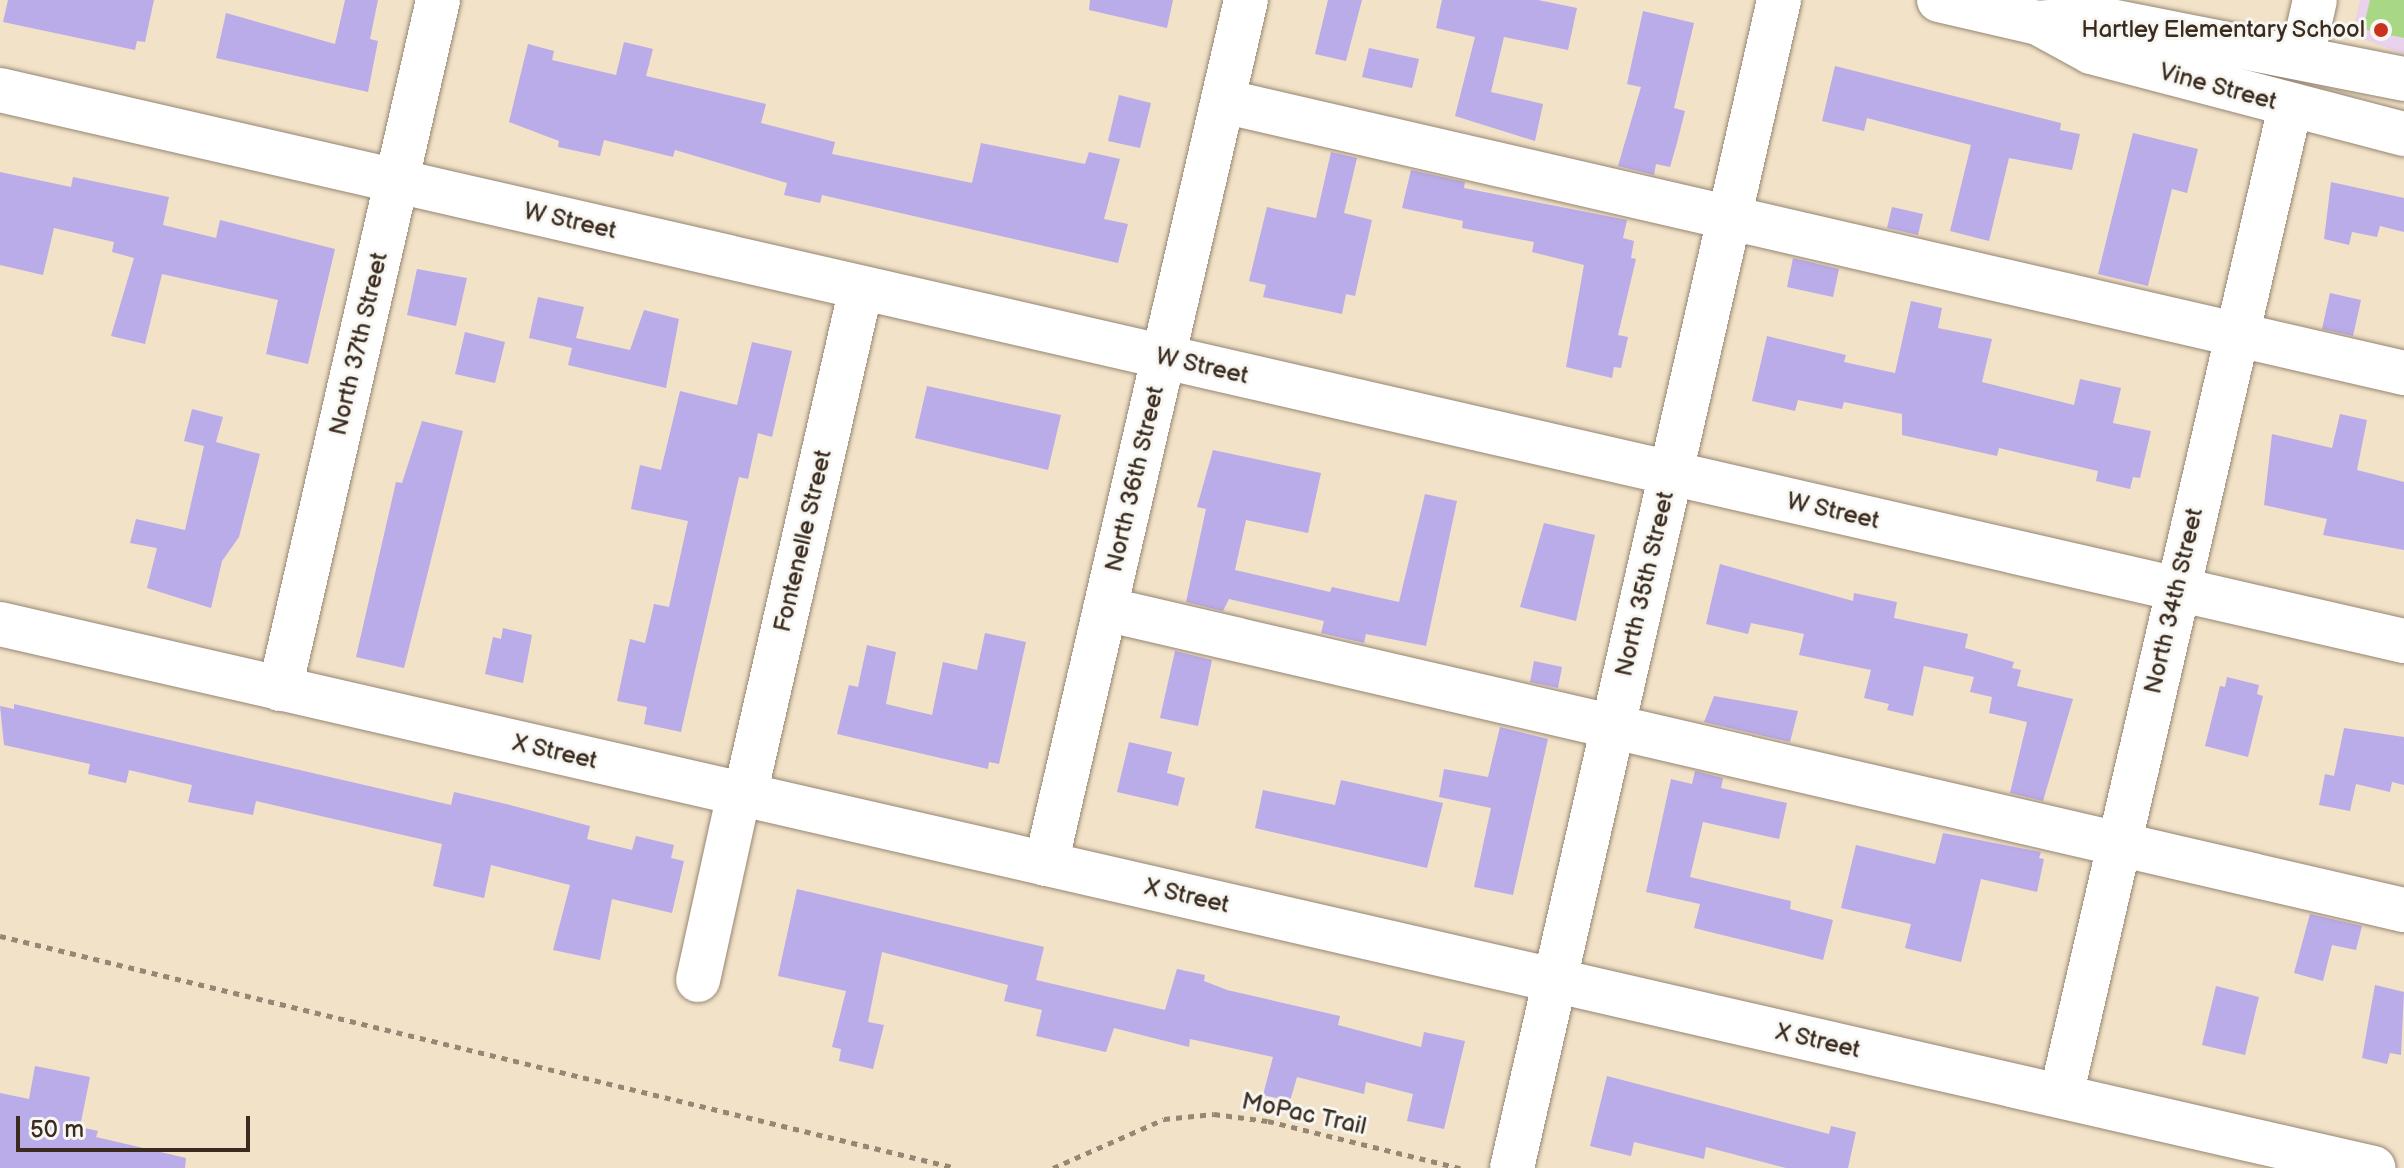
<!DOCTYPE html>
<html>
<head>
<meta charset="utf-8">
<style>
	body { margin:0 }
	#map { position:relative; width:2404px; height:1168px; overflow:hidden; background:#f2e2c8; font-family:"Balsamiq Sans",sans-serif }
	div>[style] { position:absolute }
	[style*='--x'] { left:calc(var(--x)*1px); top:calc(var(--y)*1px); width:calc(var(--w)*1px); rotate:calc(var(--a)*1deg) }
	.built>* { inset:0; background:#ead1ec }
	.green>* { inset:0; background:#a8d785 }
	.building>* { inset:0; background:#baabe9 }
	.path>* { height:5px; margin-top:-2.5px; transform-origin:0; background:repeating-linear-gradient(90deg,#968673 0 6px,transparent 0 12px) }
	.roads { filter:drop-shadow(0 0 2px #968673) drop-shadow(0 0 2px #968673) }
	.minor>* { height:44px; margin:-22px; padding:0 22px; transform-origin:22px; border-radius:22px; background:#fff }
	.major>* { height:44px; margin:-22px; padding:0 22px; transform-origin:22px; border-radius:22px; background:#fff }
	.dots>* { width:22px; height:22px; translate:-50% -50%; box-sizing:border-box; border:4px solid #f6f6f2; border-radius:50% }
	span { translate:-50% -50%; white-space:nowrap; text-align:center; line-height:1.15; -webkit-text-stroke:6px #f6f6f2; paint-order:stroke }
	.poi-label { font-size:24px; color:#3b2a1e }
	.right { translate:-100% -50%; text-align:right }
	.street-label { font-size:24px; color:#3b2a1e }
	.scale { position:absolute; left:16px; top:1116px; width:234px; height:36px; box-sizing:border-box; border:4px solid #3b2a1e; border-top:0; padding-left:10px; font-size:24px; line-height:28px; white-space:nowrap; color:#3b2a1e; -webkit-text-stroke:6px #f6f6f2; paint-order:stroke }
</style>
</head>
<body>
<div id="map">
	<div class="built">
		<i style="clip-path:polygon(2360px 0,2404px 0,2404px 54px,2360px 38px,2355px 22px)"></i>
	</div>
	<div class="green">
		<i style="clip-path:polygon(2370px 0,2404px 0,2404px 38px,2363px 29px)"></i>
	</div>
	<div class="building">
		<i style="clip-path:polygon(8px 0,154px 0,145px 42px,137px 41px,135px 50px,3px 22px)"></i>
		<i style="clip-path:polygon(345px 0,378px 0,370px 39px,378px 41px,368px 92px,216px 58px,226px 13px,335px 44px)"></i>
		<i style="clip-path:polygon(1090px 0,1173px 0,1167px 28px,1089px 10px)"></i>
		<i style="clip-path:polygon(1328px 0,1362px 0,1346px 61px,1315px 54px)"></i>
		<i style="clip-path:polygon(1442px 0,1538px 0,1577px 8px,1568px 50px,1504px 37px,1491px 92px,1543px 104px,1535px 141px,1455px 116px,1475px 37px,1436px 28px)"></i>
		<i style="clip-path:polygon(1643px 11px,1694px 23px,1674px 108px,1685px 111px,1677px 143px,1670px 167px,1656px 164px,1654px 175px,1618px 166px,1641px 87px,1627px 84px)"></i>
		<i style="clip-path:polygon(624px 42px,653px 49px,646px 76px,766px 104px,761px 123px,835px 142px,832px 154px,972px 183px,981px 143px,1085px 164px,1089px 152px,1120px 159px,1104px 219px,1128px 224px,1118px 263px,822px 195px,820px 203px,784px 195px,787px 183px,675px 150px,673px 157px,604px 140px,600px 156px,558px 147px,559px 141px,509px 122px,528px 44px,554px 51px,552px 60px,616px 75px)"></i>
		<i style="clip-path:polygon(1369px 48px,1419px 59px,1412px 88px,1362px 77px)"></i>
		<i style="clip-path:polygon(1835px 66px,2061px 123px,2060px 130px,2080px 134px,2072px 170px,2009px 158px,1989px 241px,1950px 231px,1971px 145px,1867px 118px,1864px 131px,1822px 121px)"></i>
		<i style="clip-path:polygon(1119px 95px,1151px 103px,1140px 148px,1108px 141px)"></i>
		<i style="clip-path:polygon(2133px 133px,2198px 149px,2187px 193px,2172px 189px,2148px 286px,2098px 274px)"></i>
		<i style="clip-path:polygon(1331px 152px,1357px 158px,1344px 213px,1372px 220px,1355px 296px,1346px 294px,1342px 314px,1263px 297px,1266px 285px,1249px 281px,1267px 207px,1316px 218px)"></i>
		<i style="clip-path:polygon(1411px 170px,1465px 182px,1464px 188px,1627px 220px,1623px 238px,1634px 241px,1631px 258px,1636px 259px,1618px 335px,1628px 337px,1621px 368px,1614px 367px,1612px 378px,1566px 367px,1584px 265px,1532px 252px,1534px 242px,1462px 228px,1463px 221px,1402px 208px)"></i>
		<i style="clip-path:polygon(0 172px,71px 187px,73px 177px,169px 197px,163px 225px,216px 238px,220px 220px,335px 249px,308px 364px,266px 354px,278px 300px,162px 274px,145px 344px,111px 336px,134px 258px,112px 252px,114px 242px,54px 228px,43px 275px,0 265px)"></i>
		<i style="clip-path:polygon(2331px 182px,2404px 198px,2404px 232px,2380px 226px,2377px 237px,2352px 232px,2349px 245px,2324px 239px)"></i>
		<i style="clip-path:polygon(1892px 207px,1923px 214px,1918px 235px,1887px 228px)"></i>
		<i style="clip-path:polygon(1793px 258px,1839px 269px,1833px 297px,1787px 287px)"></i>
		<i style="clip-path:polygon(417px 269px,467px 278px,456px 326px,407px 315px)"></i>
		<i style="clip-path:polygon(2330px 293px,2361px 300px,2353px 336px,2322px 329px)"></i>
		<i style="clip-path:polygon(538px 297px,584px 307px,576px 338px,630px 350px,644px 310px,679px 319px,666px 388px,568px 365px,572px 348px,529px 338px)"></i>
		<i style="clip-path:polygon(1911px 301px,1942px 308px,1938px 328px,1992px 339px,1982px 382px,2074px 405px,2080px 379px,2121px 388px,2113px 423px,2151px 431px,2140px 478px,2133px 477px,2130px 489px,2096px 481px,2098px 471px,1999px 448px,1997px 456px,1902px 435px,1902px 414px,1844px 402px,1842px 409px,1798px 400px,1795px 411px,1752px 401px,1767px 336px,1846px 355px,1844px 362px,1895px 373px)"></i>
		<i style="clip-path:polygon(465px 332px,505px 342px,495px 383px,455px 374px)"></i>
		<i style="clip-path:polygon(752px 342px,792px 351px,772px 437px,758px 433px,748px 479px,739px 477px,681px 732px,644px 724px,647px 707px,617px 701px,630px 639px,645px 643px,654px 604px,669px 607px,688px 521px,631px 509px,640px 465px,661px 470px,680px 391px,737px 405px)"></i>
		<i style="clip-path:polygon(927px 386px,1061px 415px,1048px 470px,915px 438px)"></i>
		<i style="clip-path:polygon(192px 409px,223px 417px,216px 442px,260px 454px,239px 537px,222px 561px,211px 608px,147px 588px,157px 548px,130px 543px,136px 519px,185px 530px,204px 446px,184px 441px)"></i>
		<i style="clip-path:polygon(2340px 414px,2367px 420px,2357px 470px,2404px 482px,2404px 550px,2323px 535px,2327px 519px,2264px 505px,2272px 434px,2332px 448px)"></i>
		<i style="clip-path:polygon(422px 421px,463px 431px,404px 668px,356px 657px,396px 482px,402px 483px)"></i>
		<i style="clip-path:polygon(1213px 450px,1321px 473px,1308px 533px,1246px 520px,1235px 570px,1330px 592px,1332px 587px,1399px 602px,1425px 494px,1457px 501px,1426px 646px,1366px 634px,1364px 643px,1321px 633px,1324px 621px,1229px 599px,1223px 611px,1186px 602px,1206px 509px,1197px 507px)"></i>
		<i style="clip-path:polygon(1544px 523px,1595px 535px,1576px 621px,1520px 607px)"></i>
		<i style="clip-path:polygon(1720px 564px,1853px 601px,1854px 593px,1897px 602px,1894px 618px,1968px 634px,1965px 648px,2014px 662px,2012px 668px,2021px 670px,2017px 686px,2073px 699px,2043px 801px,2010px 793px,2027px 722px,1989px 713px,1992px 697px,1970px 692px,1974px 677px,1924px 666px,1913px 716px,1887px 710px,1889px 704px,1864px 698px,1871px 670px,1799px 655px,1804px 634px,1751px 623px,1748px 634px,1706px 624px)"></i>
		<i style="clip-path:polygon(503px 628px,532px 635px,523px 683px,485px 674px,493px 637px,501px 639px)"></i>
		<i style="clip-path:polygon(985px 633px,1026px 642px,999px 764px,989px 762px,988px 769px,837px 734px,849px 685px,858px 687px,867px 645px,896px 652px,886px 704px,932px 715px,943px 662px,977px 670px)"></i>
		<i style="clip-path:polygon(1175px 651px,1212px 660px,1198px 726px,1160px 718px)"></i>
		<i style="clip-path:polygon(1534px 661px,1562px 667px,1558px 688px,1530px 682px)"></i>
		<i style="clip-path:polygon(2227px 677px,2259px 685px,2257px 694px,2263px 696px,2248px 757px,2205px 746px,2220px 686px,2225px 687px)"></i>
		<i style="clip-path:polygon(1714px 696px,1798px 711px,1790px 742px,1704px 722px)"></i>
		<i style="clip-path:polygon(14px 704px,451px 805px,454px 792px,506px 804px,590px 826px,587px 839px,632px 850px,636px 836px,674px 845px,671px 858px,684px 861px,672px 913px,612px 899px,600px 960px,553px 950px,570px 885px,491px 865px,484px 898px,433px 886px,442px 844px,256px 801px,253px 815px,188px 802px,192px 785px,129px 770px,126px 783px,88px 774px,90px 764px,4px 745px,0 706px,14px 709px)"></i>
		<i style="clip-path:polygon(1500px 727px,1548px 739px,1513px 895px,1474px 887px,1491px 808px,1439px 797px,1444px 769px,1488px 777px)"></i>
		<i style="clip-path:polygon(2344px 728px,2404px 737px,2404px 785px,2392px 782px,2390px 792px,2356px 784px,2350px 811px,2319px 805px,2325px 774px,2334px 776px)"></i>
		<i style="clip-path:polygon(1129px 742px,1172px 752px,1167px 773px,1185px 778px,1178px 806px,1117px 792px)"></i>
		<i style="clip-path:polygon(1695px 771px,1723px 778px,1721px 788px,1787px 803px,1779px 839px,1703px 822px,1690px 877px,1791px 901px,1790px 909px,1833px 920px,1823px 960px,1694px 928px,1700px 904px,1646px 892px,1671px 779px,1692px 784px)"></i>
		<i style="clip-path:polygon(1341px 780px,1443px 803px,1427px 868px,1255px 828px,1263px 790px,1335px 805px)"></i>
		<i style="clip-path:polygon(1943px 833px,2041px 852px,2039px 858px,2044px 859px,2037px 892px,1981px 879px,1961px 962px,1905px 948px,1911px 924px,1841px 908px,1856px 845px,1935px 864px)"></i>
		<i style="clip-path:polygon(797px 889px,1044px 947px,1036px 980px,1165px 1010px,1177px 969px,1205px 975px,1204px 981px,1227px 990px,1340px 1016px,1338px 1025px,1421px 1047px,1424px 1032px,1465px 1041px,1444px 1129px,1407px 1121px,1413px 1094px,1366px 1082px,1364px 1094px,1297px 1077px,1290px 1101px,1263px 1095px,1273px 1057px,1190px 1039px,1189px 1047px,1114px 1028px,1106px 1052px,1036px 1036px,1042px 1010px,1004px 1001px,1008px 985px,882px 952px,868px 1022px,884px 1025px,873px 1069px,839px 1061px,841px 1049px,832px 1047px,846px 991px,778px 976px)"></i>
		<i style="clip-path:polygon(2310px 914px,2362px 926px,2356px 950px,2332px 945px,2323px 981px,2294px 973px)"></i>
		<i style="clip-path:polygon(2375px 985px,2404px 992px,2401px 1055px,2390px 1053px,2387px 1064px,2362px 1058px)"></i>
		<i style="clip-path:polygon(2216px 986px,2259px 997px,2245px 1055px,2202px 1045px)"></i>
		<i style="clip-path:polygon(35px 1066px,90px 1077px,80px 1127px,98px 1131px,96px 1137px,186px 1158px,185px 1168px,0 1168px,0 1093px,29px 1099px)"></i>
		<i style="clip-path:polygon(1607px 1076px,1829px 1134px,1831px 1126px,1856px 1132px,1848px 1168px,1786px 1168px,1706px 1147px,1704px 1159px,1634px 1142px,1631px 1156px,1590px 1146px)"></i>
	</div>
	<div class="path">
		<i style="--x:0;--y:936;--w:984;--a:13.64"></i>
		<i style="--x:1053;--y:1168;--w:121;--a:-23.8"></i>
		<i style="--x:1164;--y:1119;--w:50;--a:-5.7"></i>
		<i style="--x:1214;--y:1114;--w:54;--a:7.4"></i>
		<i style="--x:1268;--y:1121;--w:198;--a:13.8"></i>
	</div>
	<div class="roads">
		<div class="minor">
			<i style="--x:2302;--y:57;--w:58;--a:-77.2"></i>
			<i style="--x:0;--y:90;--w:2466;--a:12.91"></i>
			<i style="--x:1223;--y:101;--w:1212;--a:12.97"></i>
			<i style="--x:1105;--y:609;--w:1333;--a:13.05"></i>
			<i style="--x:0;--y:624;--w:2435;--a:12.91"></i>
			<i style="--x:280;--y:689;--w:707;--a:-77.08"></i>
			<i style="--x:745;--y:795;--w:520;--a:-77.11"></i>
			<i style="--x:1046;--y:864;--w:887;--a:-76.97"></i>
			<i style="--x:698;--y:980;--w:190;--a:-77.6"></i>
			<i style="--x:2061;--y:1096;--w:1015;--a:-76.96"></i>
			<i style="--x:1512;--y:1168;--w:1198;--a:-77.12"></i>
		</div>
		<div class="major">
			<i style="--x:1939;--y:0;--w:102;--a:13.1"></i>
			<i style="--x:2038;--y:23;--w:60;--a:28.7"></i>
			<i style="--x:2091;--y:52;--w:324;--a:14.7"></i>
			<i style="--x:2038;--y:23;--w:58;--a:-4.9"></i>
			<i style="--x:2096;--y:18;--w:314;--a:11.2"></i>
		</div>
	</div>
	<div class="dots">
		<i style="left:2381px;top:30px;background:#c8321e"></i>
	</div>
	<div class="poi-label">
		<span class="right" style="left:2365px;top:30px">Hartley Elementary School</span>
	</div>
	<div class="street-label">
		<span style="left:2218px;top:87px;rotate:15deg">Vine Street</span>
		<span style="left:570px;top:221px;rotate:13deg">W Street</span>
		<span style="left:359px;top:344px;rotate:-77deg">North 37th Street</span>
		<span style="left:1202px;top:366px;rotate:13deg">W Street</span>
		<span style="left:1135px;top:479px;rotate:-77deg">North 36th Street</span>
		<span style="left:1833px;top:511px;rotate:13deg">W Street</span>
		<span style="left:803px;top:541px;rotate:-77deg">Fontenelle Street</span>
		<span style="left:1645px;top:584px;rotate:-77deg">North 35th Street</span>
		<span style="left:2174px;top:601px;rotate:-77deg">North 34th Street</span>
		<span style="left:555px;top:752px;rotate:13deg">X Street</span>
		<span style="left:1187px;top:896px;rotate:13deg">X Street</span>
		<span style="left:1818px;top:1041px;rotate:13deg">X Street</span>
		<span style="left:1304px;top:1114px;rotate:12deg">MoPac Trail</span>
	</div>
	<div class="scale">50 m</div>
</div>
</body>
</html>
